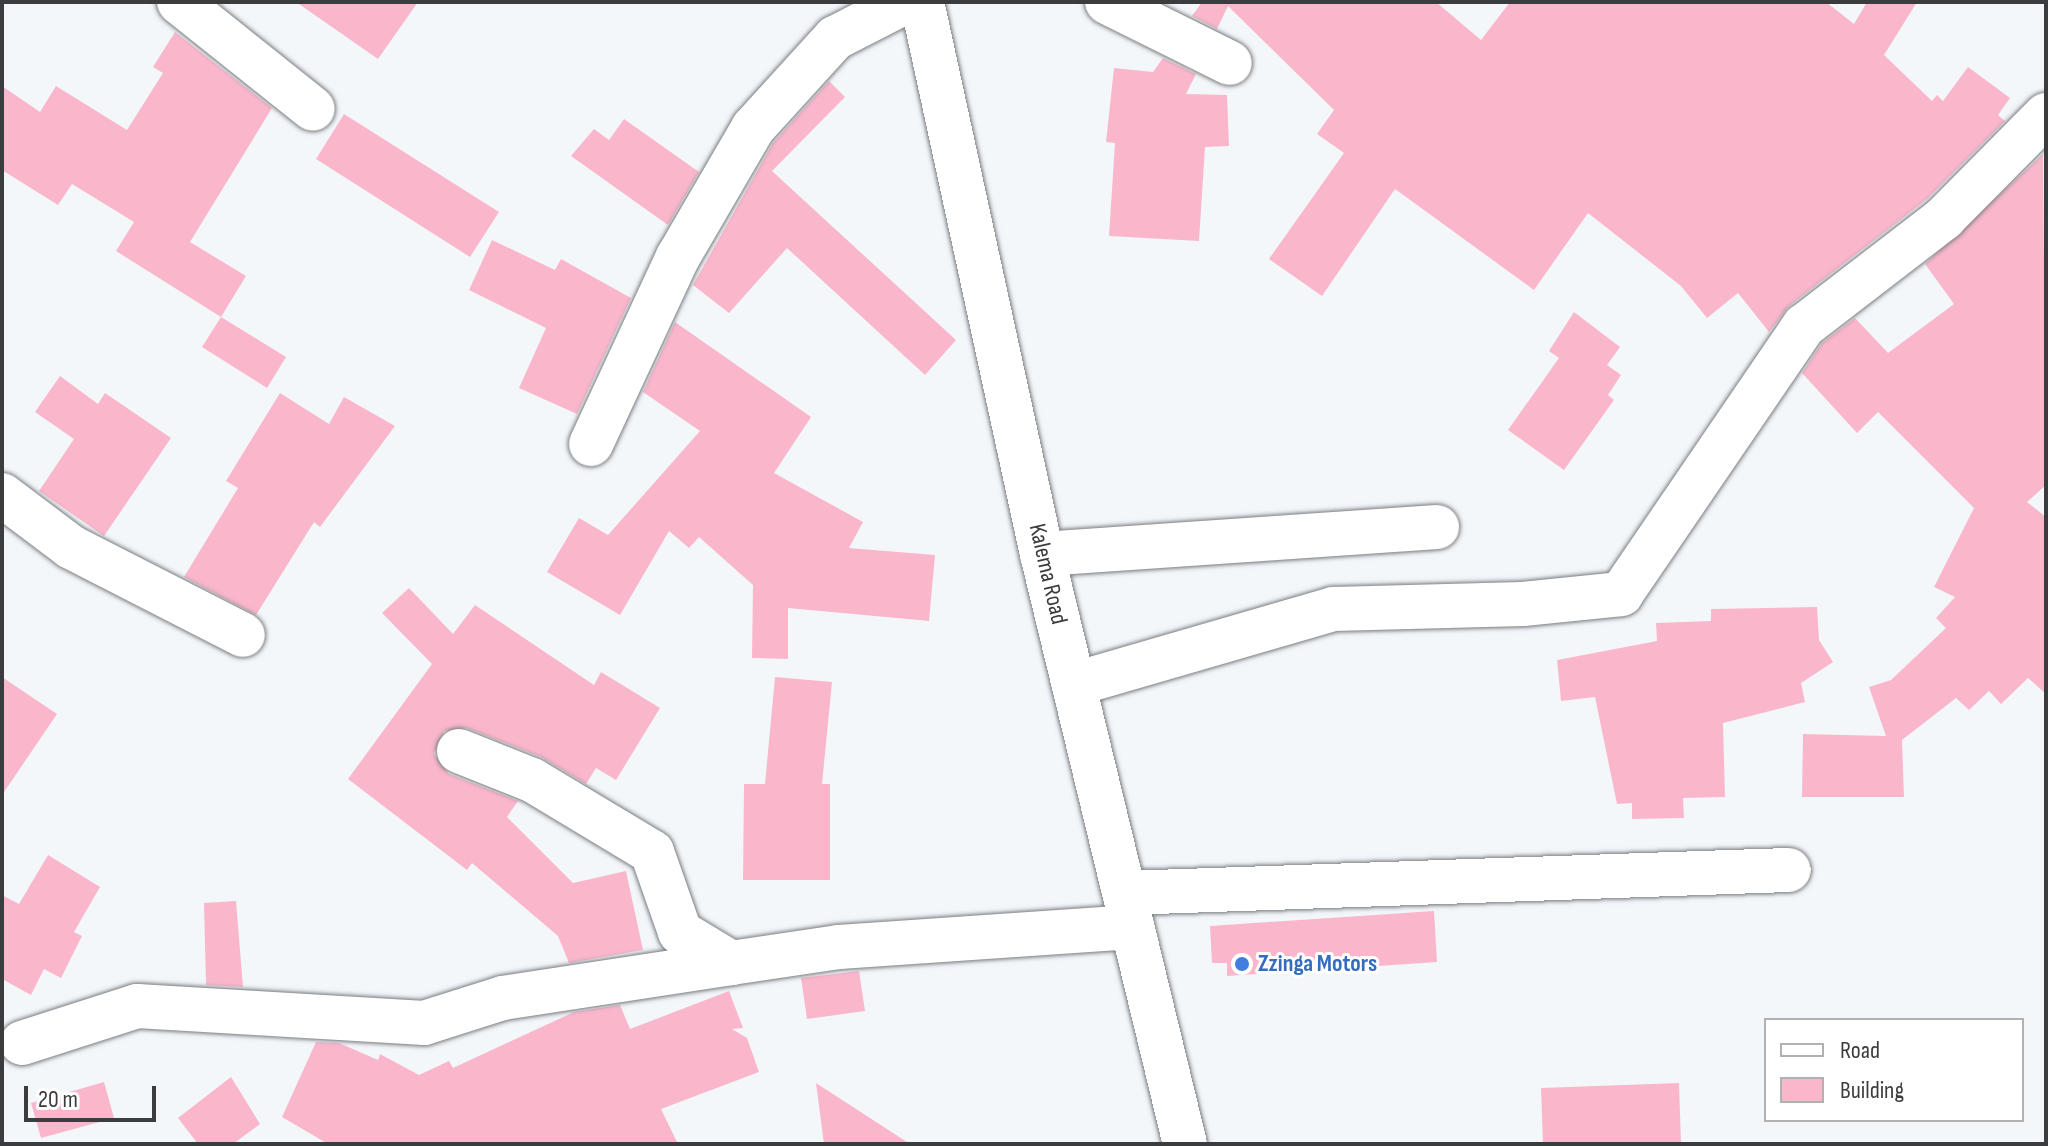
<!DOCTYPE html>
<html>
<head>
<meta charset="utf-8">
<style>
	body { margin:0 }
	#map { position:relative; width:2048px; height:1146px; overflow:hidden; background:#f3f7fa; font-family:"Sofia Sans Condensed",sans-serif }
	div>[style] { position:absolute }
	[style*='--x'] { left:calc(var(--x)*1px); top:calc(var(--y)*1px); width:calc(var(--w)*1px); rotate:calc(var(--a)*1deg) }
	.building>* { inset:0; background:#fab7cc }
	.roads { filter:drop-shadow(0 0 2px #7b7e81) drop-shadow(0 0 2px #7b7e81) }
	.minor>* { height:44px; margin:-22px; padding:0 22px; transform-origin:22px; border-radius:22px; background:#fff }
	.dots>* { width:22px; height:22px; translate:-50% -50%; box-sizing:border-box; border:4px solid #fff; border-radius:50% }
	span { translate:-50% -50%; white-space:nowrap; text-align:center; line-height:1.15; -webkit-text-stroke:6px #fff; paint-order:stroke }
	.street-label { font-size:24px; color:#3b3c3d }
	.shop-label { font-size:24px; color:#366cbe; font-weight:700 }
	.left { translate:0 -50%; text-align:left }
	.frame { position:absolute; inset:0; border:4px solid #3b3c3d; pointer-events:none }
	.legend { position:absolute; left:1764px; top:1018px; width:260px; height:104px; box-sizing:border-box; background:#fff; border:2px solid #b1b1b1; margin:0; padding:10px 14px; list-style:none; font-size:24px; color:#3b3c3d }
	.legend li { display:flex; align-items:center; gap:16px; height:40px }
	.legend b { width:40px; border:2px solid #b1b1b1 }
	.scale { position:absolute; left:24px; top:1086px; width:132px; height:36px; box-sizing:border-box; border:4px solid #3b3c3d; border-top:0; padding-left:10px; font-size:24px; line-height:28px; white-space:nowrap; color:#3b3c3d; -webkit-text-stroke:6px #fff; paint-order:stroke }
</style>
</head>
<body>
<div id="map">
	<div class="building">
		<i style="clip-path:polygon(296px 2px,418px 2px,378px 59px)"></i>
		<i style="clip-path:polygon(1202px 2px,1436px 2px,1481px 40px,1510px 2px,1826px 2px,1854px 24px,1867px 2px,1917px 2px,1884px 55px,1932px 101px,1937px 95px,1943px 101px,1968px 67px,2010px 98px,1998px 115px,2005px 121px,1927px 199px,1789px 306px,1769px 332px,1738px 293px,1707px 318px,1681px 286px,1588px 213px,1534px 290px,1395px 189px,1322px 296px,1269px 259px,1344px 153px,1317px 134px,1334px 110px,1228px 6px,1217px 29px,1192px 16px)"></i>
		<i style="clip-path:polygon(175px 32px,272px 108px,190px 242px,246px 276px,221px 317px,116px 251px,134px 222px,72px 184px,58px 205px,2px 170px,2px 86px,40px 112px,56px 86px,127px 130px,163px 73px,153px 67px)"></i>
		<i style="clip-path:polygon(1163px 58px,1196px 74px,1186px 94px,1227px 95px,1229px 146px,1205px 147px,1199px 241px,1109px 236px,1115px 143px,1106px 142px,1114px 68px,1153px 72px)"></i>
		<i style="clip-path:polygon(829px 81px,845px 97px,772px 171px,956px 340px,925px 375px,787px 248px,729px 313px,693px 285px,773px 143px)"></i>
		<i style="clip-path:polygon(344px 114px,499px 212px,470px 257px,316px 159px)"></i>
		<i style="clip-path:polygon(624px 119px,699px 172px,668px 225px,571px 156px,594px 129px,609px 140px)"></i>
		<i style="clip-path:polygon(2043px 154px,2046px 485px,2027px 502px,2046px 517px,2046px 694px,2028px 678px,2001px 704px,1989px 691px,1969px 710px,1956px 698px,1902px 740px,1904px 797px,1802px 797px,1803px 734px,1886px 736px,1869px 687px,1891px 680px,1946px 628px,1936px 618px,1955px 597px,1934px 587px,1974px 508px,1878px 412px,1857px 433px,1802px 373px,1822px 343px,1855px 318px,1888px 353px,1954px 304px,1925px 264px)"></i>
		<i style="clip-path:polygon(492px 240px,555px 270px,561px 259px,631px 298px,577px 414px,519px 388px,546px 328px,469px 290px)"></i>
		<i style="clip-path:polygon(1574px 312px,1620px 347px,1607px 365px,1621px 375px,1608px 395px,1614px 400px,1564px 470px,1508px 430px,1559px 358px,1549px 351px)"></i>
		<i style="clip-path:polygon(221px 317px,286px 357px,267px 388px,202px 347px)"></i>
		<i style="clip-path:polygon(675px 322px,811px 417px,774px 473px,863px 522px,849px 548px,935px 555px,929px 621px,788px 608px,788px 659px,752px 658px,753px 585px,699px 537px,689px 548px,669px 531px,620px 615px,547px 572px,579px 518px,608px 535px,700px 431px,643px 392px)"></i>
		<i style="clip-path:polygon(60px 376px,98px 404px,105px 393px,171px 438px,104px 536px,39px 491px,74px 439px,35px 412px)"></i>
		<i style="clip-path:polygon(280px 393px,329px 424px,344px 397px,395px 426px,320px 527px,314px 522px,256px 615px,184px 577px,238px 488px,226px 481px)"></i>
		<i style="clip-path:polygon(409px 588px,453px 634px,475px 605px,594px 685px,601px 672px,660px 708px,616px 780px,596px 768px,586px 784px,541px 757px,467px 728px,444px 731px,434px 754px,449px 774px,518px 801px,507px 817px,573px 883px,626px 871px,643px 950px,569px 963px,558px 936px,472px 863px,467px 870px,348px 779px,432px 664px,382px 613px)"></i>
		<i style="clip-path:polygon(1817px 607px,1819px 640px,1833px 662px,1801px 683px,1805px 702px,1723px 723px,1725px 797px,1683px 798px,1684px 818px,1632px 819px,1632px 803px,1617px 804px,1595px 697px,1561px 701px,1557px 660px,1657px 641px,1656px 623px,1711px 621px,1711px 609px)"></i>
		<i style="clip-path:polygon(2px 677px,57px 714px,2px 795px)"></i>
		<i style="clip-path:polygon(775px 677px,832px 682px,822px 784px,830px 784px,830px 880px,743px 880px,744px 784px,765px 784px)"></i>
		<i style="clip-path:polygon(48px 855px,100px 887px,74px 932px,82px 936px,61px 978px,44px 969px,31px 995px,2px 979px,2px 895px,19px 904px)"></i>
		<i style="clip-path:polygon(236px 901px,243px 987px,206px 985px,204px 903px)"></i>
		<i style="clip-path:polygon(1434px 911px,1437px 962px,1227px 976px,1227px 963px,1212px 963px,1210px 926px)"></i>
		<i style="clip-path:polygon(859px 971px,865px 1011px,807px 1019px,801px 978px)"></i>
		<i style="clip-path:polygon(729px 991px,743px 1028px,732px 1029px,747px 1038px,759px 1072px,661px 1109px,678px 1144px,328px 1144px,282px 1117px,316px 1042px,339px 1043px,378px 1060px,380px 1054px,419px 1075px,449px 1061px,453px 1068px,574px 1012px,620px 1005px,630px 1029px)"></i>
		<i style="clip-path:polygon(231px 1077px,260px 1124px,233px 1144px,198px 1144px,178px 1118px)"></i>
		<i style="clip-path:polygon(104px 1082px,114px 1118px,41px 1138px,31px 1103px)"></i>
		<i style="clip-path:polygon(816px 1083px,910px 1144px,824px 1144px)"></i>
		<i style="clip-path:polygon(1679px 1083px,1681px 1144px,1543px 1144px,1541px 1088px)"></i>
	</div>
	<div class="roads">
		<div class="minor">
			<i style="--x:179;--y:2;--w:171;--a:38.6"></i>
			<i style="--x:922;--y:2;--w:565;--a:77.74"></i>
			<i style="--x:1042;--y:554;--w:607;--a:76.38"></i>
			<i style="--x:1107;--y:2;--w:137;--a:26.4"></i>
			<i style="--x:591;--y:444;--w:206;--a:-65.1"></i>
			<i style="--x:678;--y:257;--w:149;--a:-59.8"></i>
			<i style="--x:753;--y:128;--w:122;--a:-47.7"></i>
			<i style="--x:835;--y:38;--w:79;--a:-27.2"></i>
			<i style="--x:2;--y:495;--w:86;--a:37"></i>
			<i style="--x:71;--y:547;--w:193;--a:27.1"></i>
			<i style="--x:1042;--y:554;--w:396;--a:-3.9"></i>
			<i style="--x:1075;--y:684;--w:269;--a:-16.2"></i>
			<i style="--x:1333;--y:609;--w:190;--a:-1.5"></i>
			<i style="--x:1523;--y:604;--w:99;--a:-5.8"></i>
			<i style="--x:1621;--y:594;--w:325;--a:-55.7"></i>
			<i style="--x:1804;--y:326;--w:177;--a:-37.6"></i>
			<i style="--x:1944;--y:218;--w:145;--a:-45.3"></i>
			<i style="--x:459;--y:751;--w:79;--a:21.7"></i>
			<i style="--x:532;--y:780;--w:140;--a:31"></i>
			<i style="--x:652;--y:852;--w:85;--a:70.7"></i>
			<i style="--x:680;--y:932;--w:60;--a:31.3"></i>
			<i style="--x:731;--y:963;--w:109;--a:-8.4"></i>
			<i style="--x:839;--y:947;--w:294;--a:-3.9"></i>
			<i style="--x:1126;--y:893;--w:663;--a:-1.99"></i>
			<i style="--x:22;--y:1043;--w:121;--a:-17.8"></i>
			<i style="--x:137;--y:1006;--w:288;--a:3.4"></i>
			<i style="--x:424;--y:1023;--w:83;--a:-17.6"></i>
			<i style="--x:503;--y:998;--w:231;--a:-8.7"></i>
		</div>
	</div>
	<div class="dots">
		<i style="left:1242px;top:964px;background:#3f7fe0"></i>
	</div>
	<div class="street-label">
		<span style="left:1048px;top:574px;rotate:77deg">Kalema Road</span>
	</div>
	<div class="shop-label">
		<span class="left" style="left:1258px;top:964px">Zzinga Motors</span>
	</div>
	<div class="frame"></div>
	<ul class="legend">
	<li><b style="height:10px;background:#fff"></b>Road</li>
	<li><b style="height:22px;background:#fab7cc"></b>Building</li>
	</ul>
	<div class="scale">20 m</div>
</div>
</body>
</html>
